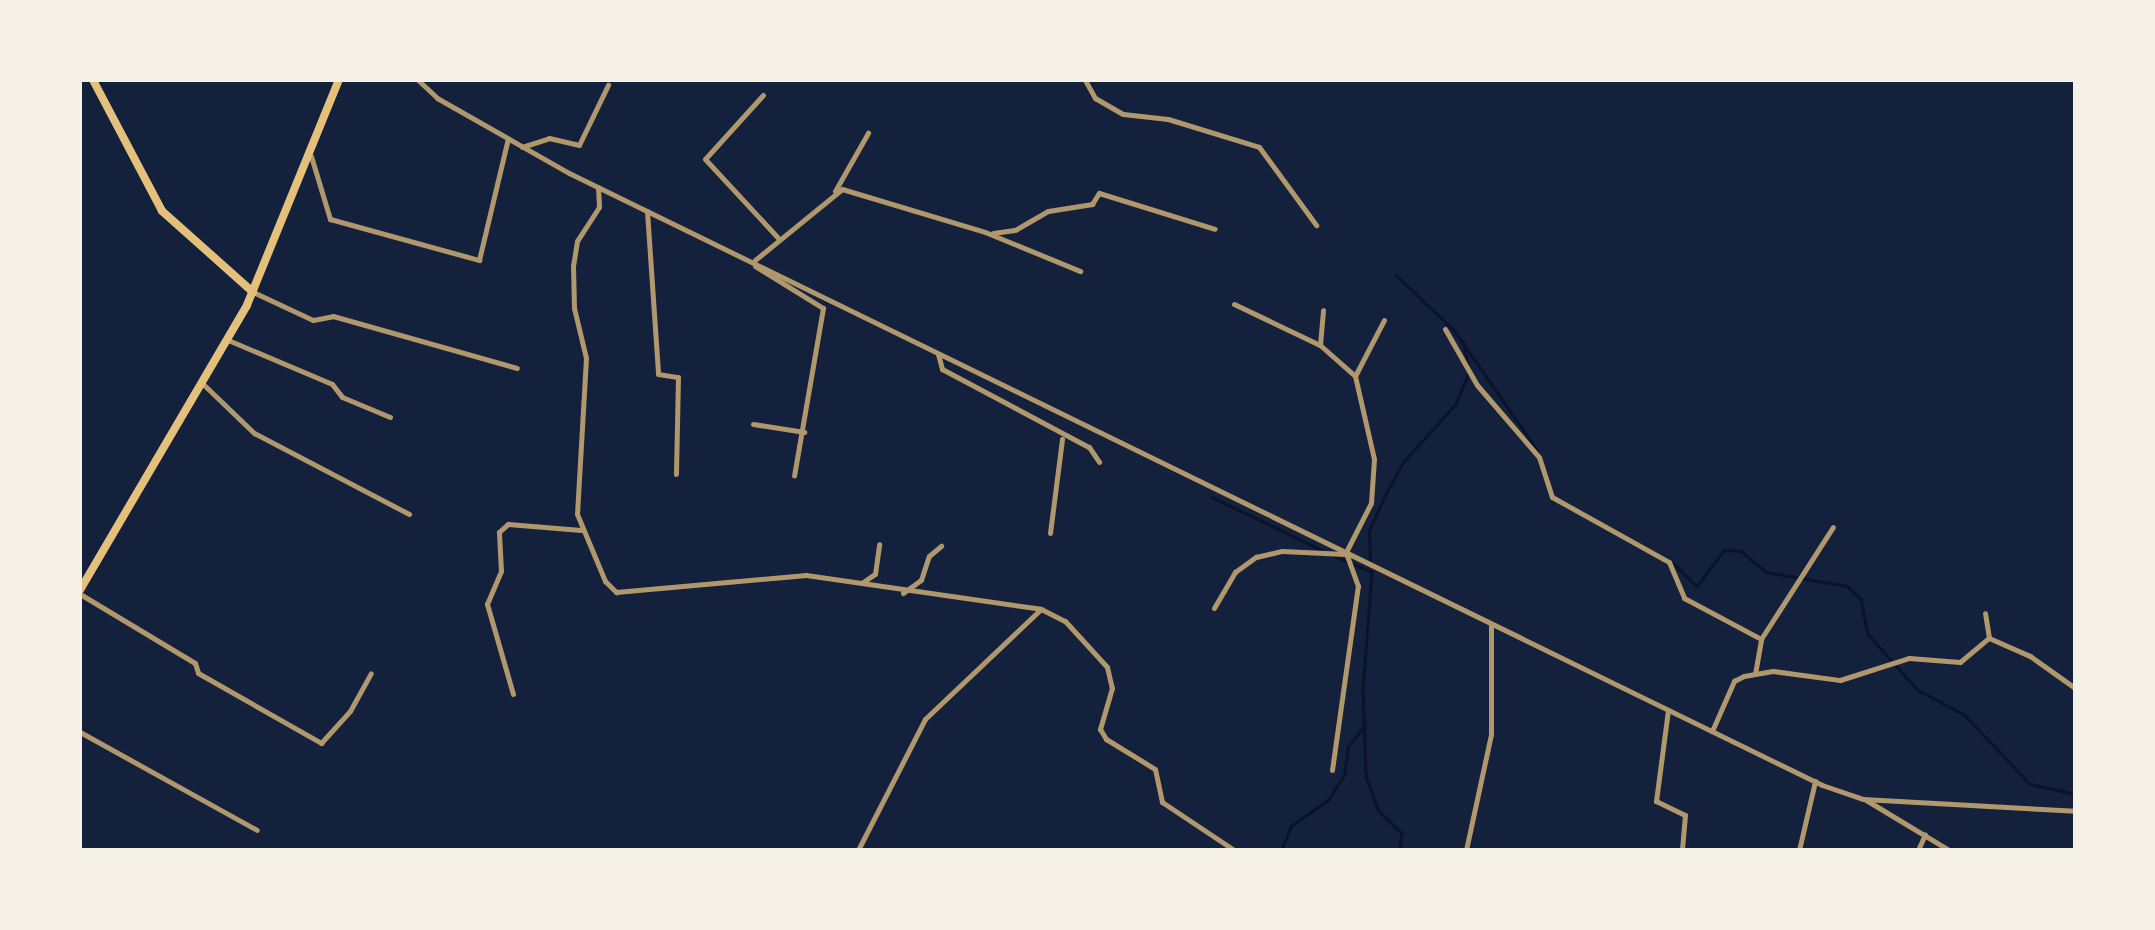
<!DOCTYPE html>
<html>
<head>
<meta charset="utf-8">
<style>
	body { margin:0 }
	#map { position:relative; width:2155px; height:930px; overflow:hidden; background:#14213d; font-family:Lato,sans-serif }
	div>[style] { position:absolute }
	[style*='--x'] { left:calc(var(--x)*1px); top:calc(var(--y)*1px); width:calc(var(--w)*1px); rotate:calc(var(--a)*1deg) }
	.stream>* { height:2.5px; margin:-1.25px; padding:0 1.25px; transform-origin:1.25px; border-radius:1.25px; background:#0b132b }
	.minor>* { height:5px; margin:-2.5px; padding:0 2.5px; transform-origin:2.5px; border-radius:2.5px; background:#b1986c }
	.secondary>* { height:8px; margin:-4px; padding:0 4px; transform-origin:4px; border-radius:4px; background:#e5c07b }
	span { translate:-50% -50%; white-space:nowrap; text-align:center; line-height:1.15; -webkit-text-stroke:10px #f6f1e7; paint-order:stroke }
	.frame { position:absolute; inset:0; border:82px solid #f6f1e7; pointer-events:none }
</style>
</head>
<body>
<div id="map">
	<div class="stream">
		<i style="--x:1396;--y:275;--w:81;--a:43.5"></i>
		<i style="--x:1454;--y:330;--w:147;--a:55.2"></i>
		<i style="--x:1463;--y:341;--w:27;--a:77"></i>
		<i style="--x:1212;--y:497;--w:122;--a:25.7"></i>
		<i style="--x:1334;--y:556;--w:41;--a:22.8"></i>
		<i style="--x:1372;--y:572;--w:116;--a:94.4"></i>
		<i style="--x:1363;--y:688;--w:88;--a:88"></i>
		<i style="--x:1366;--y:776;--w:37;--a:70"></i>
		<i style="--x:1379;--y:811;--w:32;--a:44"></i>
		<i style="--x:1402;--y:833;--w:17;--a:97"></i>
		<i style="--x:1370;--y:561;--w:30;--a:-92"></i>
		<i style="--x:1369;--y:531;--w:39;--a:-66"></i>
		<i style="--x:1385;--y:495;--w:39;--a:-61"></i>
		<i style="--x:1404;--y:461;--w:76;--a:-47.7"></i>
		<i style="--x:1455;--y:405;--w:34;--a:-67"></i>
		<i style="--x:1672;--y:562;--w:35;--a:44"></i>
		<i style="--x:1697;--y:586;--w:45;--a:-53.1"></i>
		<i style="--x:1724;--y:550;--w:17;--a:3"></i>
		<i style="--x:1741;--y:551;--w:33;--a:40"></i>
		<i style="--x:1766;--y:572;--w:82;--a:9.8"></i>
		<i style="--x:1847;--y:586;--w:19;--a:43"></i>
		<i style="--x:1861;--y:599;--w:36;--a:79"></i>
		<i style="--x:1868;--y:634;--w:75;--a:48.2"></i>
		<i style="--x:1918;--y:690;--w:53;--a:28"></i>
		<i style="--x:1965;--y:715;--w:95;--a:46.7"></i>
		<i style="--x:2030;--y:784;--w:46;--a:12.5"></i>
		<i style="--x:1281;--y:850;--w:26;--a:-67"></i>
		<i style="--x:1291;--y:826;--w:45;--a:-35.1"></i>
		<i style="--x:1328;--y:800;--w:30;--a:-57"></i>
		<i style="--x:1344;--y:775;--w:28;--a:-82"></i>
		<i style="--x:1348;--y:747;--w:28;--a:-52"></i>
	</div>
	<div class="minor">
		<i style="--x:418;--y:80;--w:26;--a:43"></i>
		<i style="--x:437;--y:98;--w:152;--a:29.6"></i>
		<i style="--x:569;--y:173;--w:1394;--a:26.03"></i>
		<i style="--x:1822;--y:785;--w:43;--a:18.9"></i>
		<i style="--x:1863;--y:799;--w:212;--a:3.2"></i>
		<i style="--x:1085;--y:80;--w:21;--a:61"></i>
		<i style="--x:1095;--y:98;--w:32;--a:30"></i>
		<i style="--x:1123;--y:114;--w:45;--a:6.3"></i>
		<i style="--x:1168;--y:119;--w:95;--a:17.1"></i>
		<i style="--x:1259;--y:147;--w:97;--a:53.8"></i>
		<i style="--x:763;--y:95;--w:86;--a:132.2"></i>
		<i style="--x:705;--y:159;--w:109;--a:47.2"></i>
		<i style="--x:522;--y:147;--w:28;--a:-18"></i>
		<i style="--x:549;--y:138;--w:31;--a:13"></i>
		<i style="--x:579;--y:145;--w:67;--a:-64.2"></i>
		<i style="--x:311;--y:156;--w:66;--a:73.2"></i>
		<i style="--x:330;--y:219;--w:155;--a:15.4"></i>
		<i style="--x:479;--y:260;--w:125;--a:-76.6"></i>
		<i style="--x:598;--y:187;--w:20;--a:87"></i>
		<i style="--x:599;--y:207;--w:40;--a:122.9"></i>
		<i style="--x:577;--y:241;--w:25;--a:99"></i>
		<i style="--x:573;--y:266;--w:42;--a:88.6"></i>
		<i style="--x:574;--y:308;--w:51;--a:76.5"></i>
		<i style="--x:586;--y:358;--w:156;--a:93.3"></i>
		<i style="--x:577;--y:514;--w:73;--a:67.3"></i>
		<i style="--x:605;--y:581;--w:16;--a:45"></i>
		<i style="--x:616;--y:592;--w:191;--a:-5.1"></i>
		<i style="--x:806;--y:575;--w:237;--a:8.2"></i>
		<i style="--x:1041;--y:609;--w:27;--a:27"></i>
		<i style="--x:1065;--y:621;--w:62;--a:47.6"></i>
		<i style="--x:1107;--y:667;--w:22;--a:77"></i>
		<i style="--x:1112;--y:688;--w:43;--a:106.3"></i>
		<i style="--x:1100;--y:729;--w:12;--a:59"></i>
		<i style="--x:1106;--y:739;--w:57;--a:31.5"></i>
		<i style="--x:1155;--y:769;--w:34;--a:78"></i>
		<i style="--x:1162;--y:802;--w:87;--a:33.7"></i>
		<i style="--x:835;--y:191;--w:67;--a:-60.4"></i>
		<i style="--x:647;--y:211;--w:163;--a:86.1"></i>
		<i style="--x:658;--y:374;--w:20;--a:9"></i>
		<i style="--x:678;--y:377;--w:97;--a:91.2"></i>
		<i style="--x:993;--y:233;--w:22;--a:-8"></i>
		<i style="--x:1015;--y:230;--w:38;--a:-30"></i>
		<i style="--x:1048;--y:211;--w:45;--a:-9"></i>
		<i style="--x:1092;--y:204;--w:13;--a:-58"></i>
		<i style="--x:1099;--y:193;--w:121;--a:17.2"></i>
		<i style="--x:755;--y:260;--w:112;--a:-39.2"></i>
		<i style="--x:842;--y:189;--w:149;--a:16.7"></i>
		<i style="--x:985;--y:232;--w:103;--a:22.3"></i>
		<i style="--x:755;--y:266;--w:80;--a:31.7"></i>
		<i style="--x:823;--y:308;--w:170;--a:99.8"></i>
		<i style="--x:253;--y:292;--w:66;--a:25"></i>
		<i style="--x:313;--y:320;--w:20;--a:-11"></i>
		<i style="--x:333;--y:316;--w:191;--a:15.8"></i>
		<i style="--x:1234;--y:304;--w:95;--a:25.5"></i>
		<i style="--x:1320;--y:345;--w:47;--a:41.5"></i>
		<i style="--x:1445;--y:329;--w:64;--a:60.3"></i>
		<i style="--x:1477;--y:385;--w:95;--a:49.3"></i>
		<i style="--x:1539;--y:457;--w:42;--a:72"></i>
		<i style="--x:1552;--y:497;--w:134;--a:29.1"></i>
		<i style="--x:1669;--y:562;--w:39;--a:67"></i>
		<i style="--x:1684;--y:598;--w:87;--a:28"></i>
		<i style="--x:228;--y:340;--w:113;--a:22.9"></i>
		<i style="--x:332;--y:384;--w:16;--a:52"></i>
		<i style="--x:342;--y:397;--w:52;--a:22.6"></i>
		<i style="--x:1320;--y:345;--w:35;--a:-85"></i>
		<i style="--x:938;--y:354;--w:16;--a:75"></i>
		<i style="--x:942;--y:369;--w:166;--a:28"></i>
		<i style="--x:1089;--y:447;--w:18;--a:56"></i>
		<i style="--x:203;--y:384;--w:71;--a:43.9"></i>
		<i style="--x:254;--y:433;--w:175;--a:27.6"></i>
		<i style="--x:753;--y:424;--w:52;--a:8.9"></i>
		<i style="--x:1050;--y:533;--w:95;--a:-82.7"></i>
		<i style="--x:863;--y:582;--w:14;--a:-34"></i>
		<i style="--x:875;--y:574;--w:30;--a:-82"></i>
		<i style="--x:903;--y:593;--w:22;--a:-36"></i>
		<i style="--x:921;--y:580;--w:25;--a:-72"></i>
		<i style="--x:929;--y:556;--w:16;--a:-40"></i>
		<i style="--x:80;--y:594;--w:134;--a:31"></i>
		<i style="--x:195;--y:663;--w:10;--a:73"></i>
		<i style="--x:198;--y:673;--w:142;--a:29.6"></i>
		<i style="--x:321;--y:743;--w:43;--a:-47.8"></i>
		<i style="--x:350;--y:711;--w:43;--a:-61.1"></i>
		<i style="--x:1214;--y:608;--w:42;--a:-59.7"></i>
		<i style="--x:1235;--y:572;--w:26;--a:-36"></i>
		<i style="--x:1256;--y:557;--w:27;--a:-13"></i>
		<i style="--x:1282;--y:551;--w:63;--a:2.7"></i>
		<i style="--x:1345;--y:554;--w:57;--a:-63"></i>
		<i style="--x:1371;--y:503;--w:44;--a:-86.1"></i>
		<i style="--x:1374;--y:459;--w:85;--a:-102.9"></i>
		<i style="--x:1355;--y:376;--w:63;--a:-62.6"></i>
		<i style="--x:1989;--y:638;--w:45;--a:23.7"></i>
		<i style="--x:2030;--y:656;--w:55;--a:35.4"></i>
		<i style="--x:1755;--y:674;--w:36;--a:-80"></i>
		<i style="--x:1761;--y:639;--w:133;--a:-57.3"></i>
		<i style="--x:513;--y:694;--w:94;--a:-106.1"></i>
		<i style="--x:487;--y:604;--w:36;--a:-67"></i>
		<i style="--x:501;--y:571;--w:39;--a:-93"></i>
		<i style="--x:499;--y:532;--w:12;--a:-42"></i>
		<i style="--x:508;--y:524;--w:73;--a:4.7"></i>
		<i style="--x:1668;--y:710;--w:92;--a:97.5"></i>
		<i style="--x:1656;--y:801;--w:32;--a:26"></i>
		<i style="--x:1685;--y:815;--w:35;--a:95"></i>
		<i style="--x:1712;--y:731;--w:55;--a:-66.3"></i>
		<i style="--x:1734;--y:681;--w:11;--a:-27"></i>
		<i style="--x:1744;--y:676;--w:29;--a:-10"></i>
		<i style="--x:1773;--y:671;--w:68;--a:7.7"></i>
		<i style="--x:1840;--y:680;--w:72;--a:-17.7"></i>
		<i style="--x:1909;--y:658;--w:51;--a:4.5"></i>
		<i style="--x:1960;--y:662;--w:38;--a:-40"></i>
		<i style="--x:1989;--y:638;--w:25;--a:-99"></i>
		<i style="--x:80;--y:732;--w:202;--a:29"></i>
		<i style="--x:1332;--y:770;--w:186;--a:-82"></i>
		<i style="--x:1358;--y:586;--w:32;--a:-110"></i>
		<i style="--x:1866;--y:800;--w:97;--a:31.1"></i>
		<i style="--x:858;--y:850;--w:147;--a:-62.9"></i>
		<i style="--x:925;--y:719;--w:160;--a:-43.5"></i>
		<i style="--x:1466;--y:850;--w:119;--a:-77.8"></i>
		<i style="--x:1491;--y:734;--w:108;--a:-90"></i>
		<i style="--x:1799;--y:850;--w:71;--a:-76.9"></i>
		<i style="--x:1918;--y:850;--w:17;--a:-66"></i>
	</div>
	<div class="secondary">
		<i style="--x:93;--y:80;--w:148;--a:62.2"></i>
		<i style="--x:162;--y:211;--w:122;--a:41.7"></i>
		<i style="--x:80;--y:590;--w:330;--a:-59.6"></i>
		<i style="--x:247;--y:305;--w:243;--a:-67.8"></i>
	</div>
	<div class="frame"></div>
</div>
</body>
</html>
